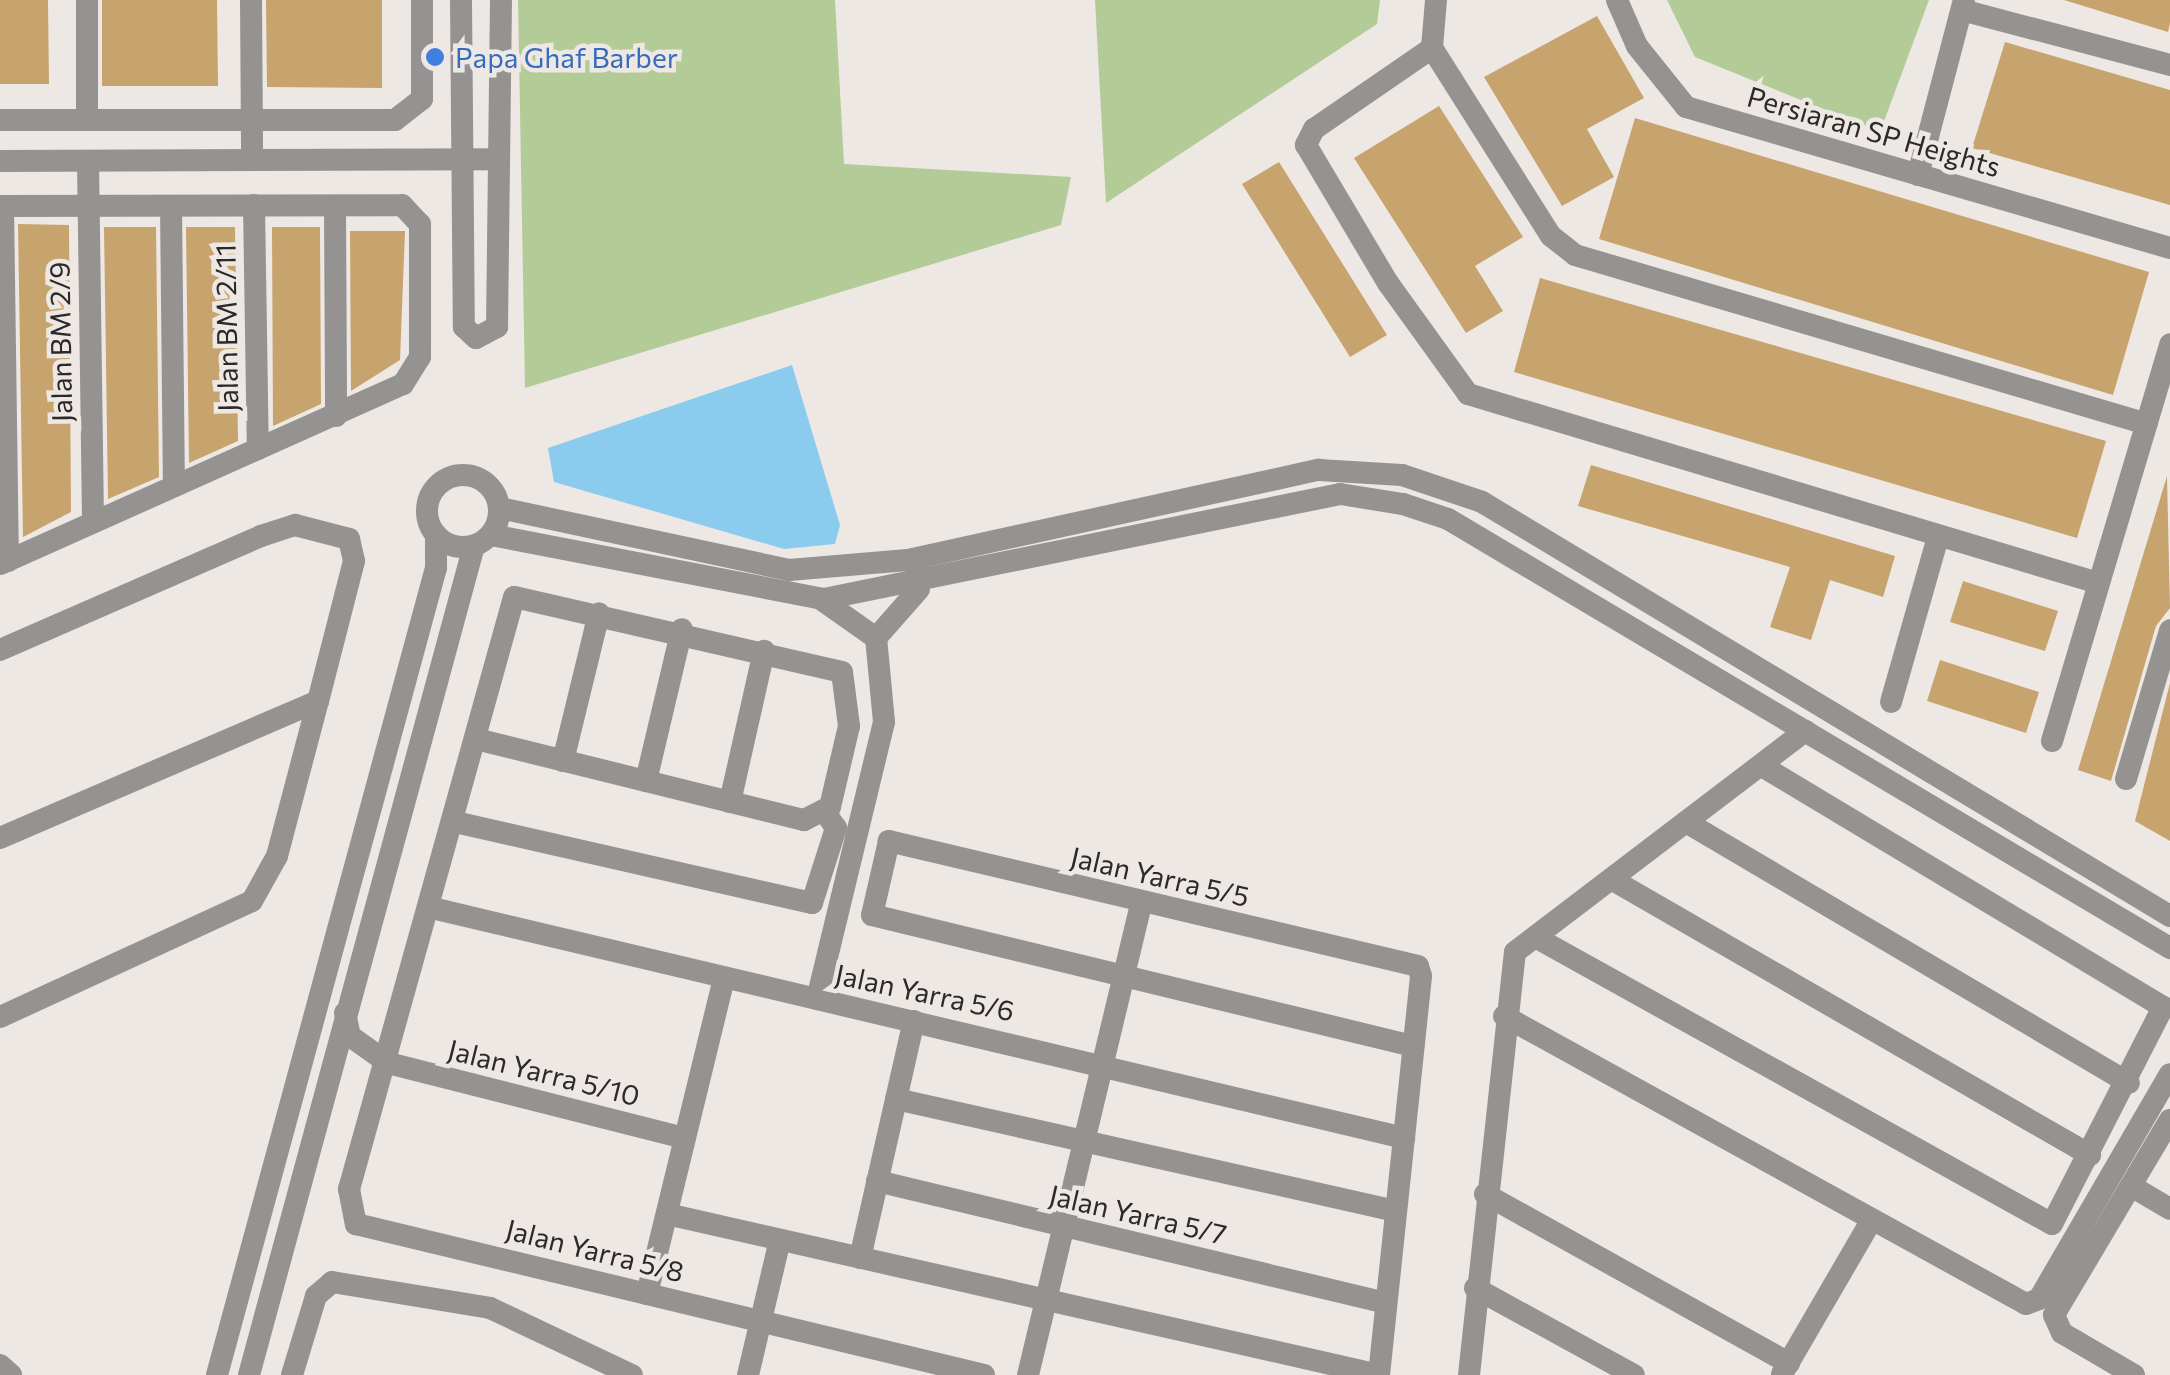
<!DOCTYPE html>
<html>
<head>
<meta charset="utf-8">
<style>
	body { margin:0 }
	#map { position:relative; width:2170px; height:1375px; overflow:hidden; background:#eee8e4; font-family:Commissioner,sans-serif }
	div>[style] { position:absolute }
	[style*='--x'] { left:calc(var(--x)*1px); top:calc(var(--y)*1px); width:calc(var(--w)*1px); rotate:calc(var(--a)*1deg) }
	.green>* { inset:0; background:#b3cb97 }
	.water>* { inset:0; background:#8acbee }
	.building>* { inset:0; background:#c7a36e }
	.minor>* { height:22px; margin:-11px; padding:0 11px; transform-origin:11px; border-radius:11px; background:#959391 }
	.minor>.ring { margin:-11px; padding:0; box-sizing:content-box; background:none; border:22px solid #959391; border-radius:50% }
	.dots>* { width:28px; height:28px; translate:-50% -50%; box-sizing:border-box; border:5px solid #eee8e4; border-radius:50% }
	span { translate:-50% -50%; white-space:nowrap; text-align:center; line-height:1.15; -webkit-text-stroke:9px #eee8e4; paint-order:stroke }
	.shop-label { font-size:28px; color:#366cbe }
	.left { translate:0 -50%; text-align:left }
	.street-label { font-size:28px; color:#2c2928 }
</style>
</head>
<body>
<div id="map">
	<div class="green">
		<i style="clip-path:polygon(518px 0,835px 0,844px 164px,1071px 177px,1061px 225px,525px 388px)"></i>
		<i style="clip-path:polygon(1095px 0,1380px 0,1377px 24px,1106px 203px)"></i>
		<i style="clip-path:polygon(1667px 0,1929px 0,1880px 132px,1695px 57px)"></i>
	</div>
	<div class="water">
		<i style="clip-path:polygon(792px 365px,840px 525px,835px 544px,784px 549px,554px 482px,548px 448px)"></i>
	</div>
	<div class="building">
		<i style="clip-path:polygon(0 0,48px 0,49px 84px,0 84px)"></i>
		<i style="clip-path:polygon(102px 0,217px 0,218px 86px,102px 86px)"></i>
		<i style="clip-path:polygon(266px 0,382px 0,382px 88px,267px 87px)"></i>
		<i style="clip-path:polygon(2064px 0,2170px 0,2170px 23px,2168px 32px)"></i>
		<i style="clip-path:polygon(1597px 16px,1644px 98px,1587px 129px,1614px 177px,1562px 206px,1484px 77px)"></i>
		<i style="clip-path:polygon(2005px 42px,2170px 90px,2170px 205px,1972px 148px)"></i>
		<i style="clip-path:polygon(1439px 106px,1523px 237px,1475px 266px,1503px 311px,1466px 333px,1354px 158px)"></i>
		<i style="clip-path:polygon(1635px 118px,2149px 272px,2113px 395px,1599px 239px)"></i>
		<i style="clip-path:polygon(1279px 162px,1387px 335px,1350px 357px,1242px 184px)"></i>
		<i style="clip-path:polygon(18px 224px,69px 225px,71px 512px,23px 537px)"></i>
		<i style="clip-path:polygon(104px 227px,156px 227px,159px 477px,108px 499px)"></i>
		<i style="clip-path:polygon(186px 227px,235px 227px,238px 441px,189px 463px)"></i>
		<i style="clip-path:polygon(272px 227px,320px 227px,321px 404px,273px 426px)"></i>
		<i style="clip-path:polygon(350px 231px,405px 231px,400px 360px,351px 391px)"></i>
		<i style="clip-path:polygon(1540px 278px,2106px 441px,2077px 538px,1514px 372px)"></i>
		<i style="clip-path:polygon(1591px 465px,1895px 556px,1883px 597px,1830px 580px,1811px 640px,1770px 627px,1790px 567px,1578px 506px)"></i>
		<i style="clip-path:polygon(2167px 476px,2170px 608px,2156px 626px,2111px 781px,2078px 770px)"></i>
		<i style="clip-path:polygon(1963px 581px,2058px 611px,2045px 651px,1950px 622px)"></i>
		<i style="clip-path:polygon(1940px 660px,2039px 692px,2026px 733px,1927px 701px)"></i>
		<i style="clip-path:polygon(2170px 683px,2170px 841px,2135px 821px)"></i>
	</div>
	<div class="minor">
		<i style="--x:251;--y:0;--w:159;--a:89.6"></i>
		<i style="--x:461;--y:0;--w:327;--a:89.5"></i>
		<i style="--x:464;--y:327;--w:16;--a:43"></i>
		<i style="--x:476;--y:338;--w:24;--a:-28"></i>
		<i style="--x:497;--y:327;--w:327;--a:-89.3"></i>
		<i style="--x:1436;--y:0;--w:48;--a:94.8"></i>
		<i style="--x:1432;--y:48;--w:222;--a:57.7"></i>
		<i style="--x:1551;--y:236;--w:31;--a:38"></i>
		<i style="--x:1575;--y:255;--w:596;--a:16.46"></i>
		<i style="--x:1617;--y:0;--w:50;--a:66.5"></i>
		<i style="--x:1637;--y:46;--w:78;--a:51.2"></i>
		<i style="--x:1686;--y:107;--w:504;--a:16.24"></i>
		<i style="--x:1962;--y:10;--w:215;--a:14.8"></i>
		<i style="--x:1432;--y:48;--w:143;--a:145.5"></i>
		<i style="--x:1314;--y:129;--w:18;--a:117"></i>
		<i style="--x:1306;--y:145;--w:161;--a:59.3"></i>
		<i style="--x:1388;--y:283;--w:137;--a:54.2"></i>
		<i style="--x:1468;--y:394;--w:658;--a:16.7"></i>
		<i style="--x:87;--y:119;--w:119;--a:-90"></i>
		<i style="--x:0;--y:120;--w:395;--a:0"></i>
		<i style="--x:395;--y:120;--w:34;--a:-38"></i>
		<i style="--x:422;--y:99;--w:99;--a:-90"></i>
		<i style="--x:0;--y:161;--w:499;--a:-0.2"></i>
		<i style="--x:88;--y:161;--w:361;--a:89.2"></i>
		<i style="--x:1918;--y:175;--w:181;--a:-75.3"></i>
		<i style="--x:254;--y:205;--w:244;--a:89.1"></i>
		<i style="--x:0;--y:206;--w:402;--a:-0.1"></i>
		<i style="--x:402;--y:205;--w:26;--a:47"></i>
		<i style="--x:420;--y:224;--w:133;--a:90"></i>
		<i style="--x:420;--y:357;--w:32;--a:122"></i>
		<i style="--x:403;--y:384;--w:441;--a:155.9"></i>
		<i style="--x:3;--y:206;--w:355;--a:89.2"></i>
		<i style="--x:171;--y:206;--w:280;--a:89.4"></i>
		<i style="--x:335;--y:206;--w:210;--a:89.7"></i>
		<i class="ring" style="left:427px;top:475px;width:50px;height:50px"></i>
		<i style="--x:500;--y:508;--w:296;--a:12.1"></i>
		<i style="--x:789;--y:570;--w:119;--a:-4.8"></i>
		<i style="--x:908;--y:560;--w:421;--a:-12.4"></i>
		<i style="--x:1319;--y:470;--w:83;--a:3.4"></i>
		<i style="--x:1402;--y:475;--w:84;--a:18.6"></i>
		<i style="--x:1482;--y:502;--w:803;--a:31.04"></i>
		<i style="--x:491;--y:535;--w:339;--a:10.9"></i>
		<i style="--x:824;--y:599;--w:527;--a:-11.5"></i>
		<i style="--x:1340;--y:494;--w:64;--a:9"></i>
		<i style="--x:1403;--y:504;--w:47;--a:18.4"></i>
		<i style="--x:1448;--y:519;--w:840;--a:30.72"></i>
		<i style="--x:822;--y:600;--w:66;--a:35.1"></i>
		<i style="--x:0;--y:650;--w:285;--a:-23.6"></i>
		<i style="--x:261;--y:536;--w:36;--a:-18"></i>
		<i style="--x:295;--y:525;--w:56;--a:14.5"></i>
		<i style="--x:349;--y:539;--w:23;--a:77"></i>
		<i style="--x:354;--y:561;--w:145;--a:104.4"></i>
		<i style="--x:318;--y:701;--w:346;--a:156.7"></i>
		<i style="--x:1891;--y:702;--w:172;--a:-74.1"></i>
		<i style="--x:476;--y:739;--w:338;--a:13.9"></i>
		<i style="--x:804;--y:820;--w:29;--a:-27"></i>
		<i style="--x:830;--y:807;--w:83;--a:-76.8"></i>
		<i style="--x:849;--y:726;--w:54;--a:-97.4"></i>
		<i style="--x:842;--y:672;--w:336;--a:-167.1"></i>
		<i style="--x:514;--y:597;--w:615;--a:105.57"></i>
		<i style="--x:349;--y:1189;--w:36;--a:79"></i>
		<i style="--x:356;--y:1224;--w:646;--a:13.52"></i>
		<i style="--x:2052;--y:741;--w:414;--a:-73.4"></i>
		<i style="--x:563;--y:761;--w:152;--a:-76.3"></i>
		<i style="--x:2126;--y:779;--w:155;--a:-73.5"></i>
		<i style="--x:646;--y:781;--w:156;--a:-76.7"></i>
		<i style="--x:730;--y:802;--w:155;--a:-77.3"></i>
		<i style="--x:455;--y:822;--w:366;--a:12.8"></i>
		<i style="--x:812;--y:903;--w:79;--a:-72.3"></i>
		<i style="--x:836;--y:828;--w:19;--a:-125"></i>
		<i style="--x:1686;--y:822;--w:514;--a:30.51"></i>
		<i style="--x:1611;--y:879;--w:553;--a:29.95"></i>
		<i style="--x:432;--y:908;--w:999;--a:13.31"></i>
		<i style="--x:1535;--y:937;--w:591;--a:29.04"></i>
		<i style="--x:2052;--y:1224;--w:244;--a:-62.9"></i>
		<i style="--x:2163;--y:1007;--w:469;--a:-149"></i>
		<i style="--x:817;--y:999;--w:285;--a:-76.4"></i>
		<i style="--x:884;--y:722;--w:84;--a:-95.4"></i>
		<i style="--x:876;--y:638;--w:65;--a:-48.7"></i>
		<i style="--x:345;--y:1013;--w:24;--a:78"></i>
		<i style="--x:350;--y:1036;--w:47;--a:35.4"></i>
		<i style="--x:388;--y:1063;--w:306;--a:14.2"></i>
		<i style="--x:1504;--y:1016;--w:596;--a:28.89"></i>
		<i style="--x:2026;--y:1304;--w:14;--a:-21"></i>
		<i style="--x:2039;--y:1299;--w:260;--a:-59.8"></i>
		<i style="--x:0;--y:1017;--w:277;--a:-24.7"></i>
		<i style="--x:252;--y:901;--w:51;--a:-60.9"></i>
		<i style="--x:277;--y:856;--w:160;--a:-75.2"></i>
		<i style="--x:896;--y:1099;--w:512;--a:12.63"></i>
		<i style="--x:877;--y:1181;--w:523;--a:13.48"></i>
		<i style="--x:2131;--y:1186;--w:45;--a:30.5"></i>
		<i style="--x:1485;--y:1194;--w:348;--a:29.1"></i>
		<i style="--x:667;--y:1214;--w:730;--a:12.74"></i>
		<i style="--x:860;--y:1258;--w:243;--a:-77.2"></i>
		<i style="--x:1475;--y:1288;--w:181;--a:28.7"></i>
		<i style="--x:647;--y:1294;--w:325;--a:-76.3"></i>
		<i style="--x:0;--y:1365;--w:15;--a:42"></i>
		<i style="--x:1782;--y:1374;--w:177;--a:-59.8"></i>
		<i style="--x:217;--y:1375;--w:836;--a:-74.82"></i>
		<i style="--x:436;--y:568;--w:33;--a:-90"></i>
		<i style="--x:249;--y:1375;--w:859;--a:-74.82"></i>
		<i style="--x:292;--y:1375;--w:83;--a:-73.1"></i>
		<i style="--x:316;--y:1296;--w:21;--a:-41"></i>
		<i style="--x:332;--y:1282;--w:160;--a:9.3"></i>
		<i style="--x:490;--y:1308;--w:157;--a:25.3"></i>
		<i style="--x:748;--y:1375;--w:139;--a:-76.7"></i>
		<i style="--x:1028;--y:1375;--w:485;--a:-76.5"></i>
		<i style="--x:1379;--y:1375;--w:238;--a:-84"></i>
		<i style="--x:1404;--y:1138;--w:163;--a:-84"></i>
		<i style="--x:1421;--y:976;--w:10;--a:-107"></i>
		<i style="--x:1418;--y:966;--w:544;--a:-166.71"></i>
		<i style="--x:889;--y:841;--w:76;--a:102.9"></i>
		<i style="--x:872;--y:915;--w:557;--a:13.61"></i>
		<i style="--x:1469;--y:1375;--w:425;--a:-83.8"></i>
		<i style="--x:1515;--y:952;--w:365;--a:-37.3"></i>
		<i style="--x:2134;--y:1375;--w:83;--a:-149.7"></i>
		<i style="--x:2062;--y:1333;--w:20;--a:-114"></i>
		<i style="--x:2054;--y:1315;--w:227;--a:-59.3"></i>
	</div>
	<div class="dots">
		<i style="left:435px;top:57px;background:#3f7fe0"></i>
	</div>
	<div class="shop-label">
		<span class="left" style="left:455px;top:57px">Papa Ghaf Barber</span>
	</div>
	<div class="street-label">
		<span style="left:1874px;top:131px;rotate:16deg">Persiaran SP Heights</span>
		<span style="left:226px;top:328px;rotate:-91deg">Jalan BM 2/11</span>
		<span style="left:60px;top:342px;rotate:-91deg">Jalan BM 2/9</span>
		<span style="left:1160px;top:876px;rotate:13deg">Jalan Yarra 5/5</span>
		<span style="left:925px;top:992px;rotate:12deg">Jalan Yarra 5/6</span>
		<span style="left:544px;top:1072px;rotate:14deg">Jalan Yarra 5/10</span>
		<span style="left:1138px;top:1214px;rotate:13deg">Jalan Yarra 5/7</span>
		<span style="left:595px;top:1250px;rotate:14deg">Jalan Yarra 5/8</span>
	</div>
</div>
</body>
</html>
